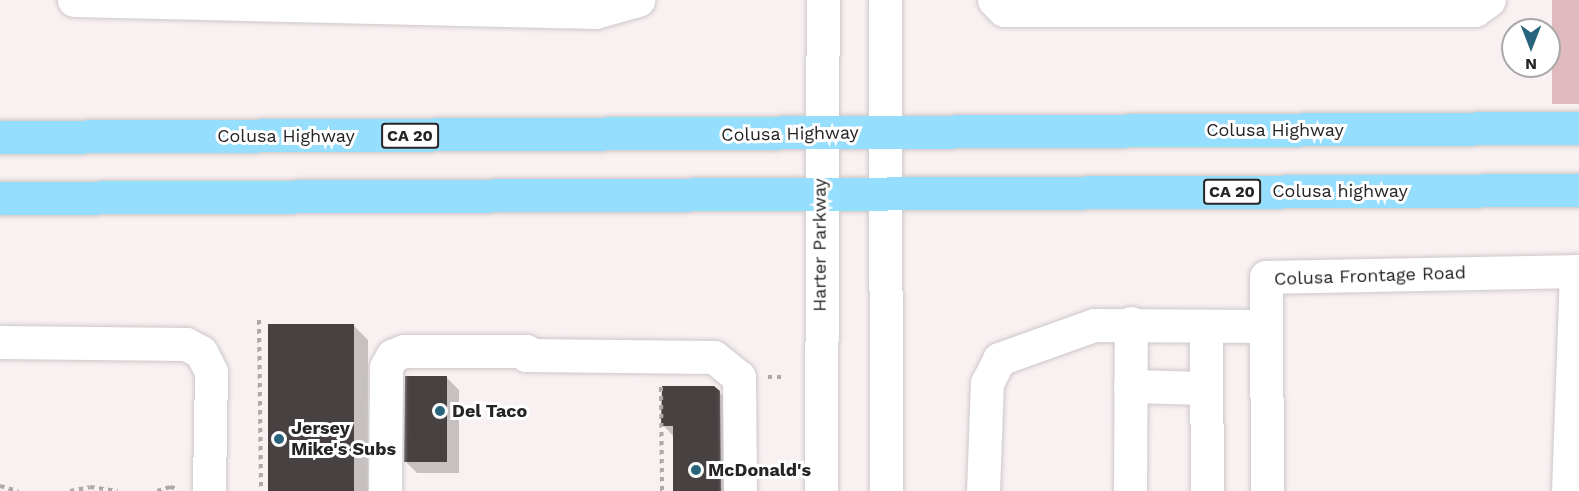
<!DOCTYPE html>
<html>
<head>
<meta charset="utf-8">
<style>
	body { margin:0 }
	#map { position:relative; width:1579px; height:491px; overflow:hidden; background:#f8f0f1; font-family:"Work Sans",sans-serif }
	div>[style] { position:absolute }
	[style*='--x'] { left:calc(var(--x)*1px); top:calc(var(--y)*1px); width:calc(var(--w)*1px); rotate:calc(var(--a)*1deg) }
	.green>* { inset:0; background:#e1bac0 }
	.shadow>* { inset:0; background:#0003 }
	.building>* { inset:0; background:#474142 }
	.path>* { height:4px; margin-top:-2px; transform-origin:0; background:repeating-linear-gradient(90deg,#aea8a9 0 4.5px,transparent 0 9px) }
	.roads { filter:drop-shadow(0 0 2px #cec7c8) drop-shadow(0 0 2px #cec7c8) }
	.minor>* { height:33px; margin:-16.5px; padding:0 16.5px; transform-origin:16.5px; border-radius:16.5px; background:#fff }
	.highway>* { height:33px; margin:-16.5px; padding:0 16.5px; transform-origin:16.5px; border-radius:16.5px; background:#96defd }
	.dots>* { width:16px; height:16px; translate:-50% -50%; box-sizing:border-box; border:3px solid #fff; border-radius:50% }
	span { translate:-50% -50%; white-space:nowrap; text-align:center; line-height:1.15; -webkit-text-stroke:6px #fff; paint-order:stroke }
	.shield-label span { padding:2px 4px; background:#fff; border:2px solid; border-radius:4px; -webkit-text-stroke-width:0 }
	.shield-label { font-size:16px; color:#272425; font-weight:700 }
	.street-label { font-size:18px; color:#272425 }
	.poi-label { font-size:18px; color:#272425; font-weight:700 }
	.left { translate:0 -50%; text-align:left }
	.north { position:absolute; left:1501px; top:18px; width:60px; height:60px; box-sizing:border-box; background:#fff; border:2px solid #a9a7a8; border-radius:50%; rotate:180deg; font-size:16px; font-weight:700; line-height:24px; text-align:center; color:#272425 }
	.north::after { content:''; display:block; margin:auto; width:21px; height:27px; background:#28657c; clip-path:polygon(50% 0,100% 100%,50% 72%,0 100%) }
</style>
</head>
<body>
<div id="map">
	<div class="green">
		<i style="clip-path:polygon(1552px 0,1579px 0,1579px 104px,1552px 104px)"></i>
	</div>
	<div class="shadow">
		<i style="clip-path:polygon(353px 325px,368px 340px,368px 491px,270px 491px)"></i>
		<i style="clip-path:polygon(447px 378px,459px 390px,459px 473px,417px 473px,405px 461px)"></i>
		<i style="clip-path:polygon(719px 392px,732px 405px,732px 491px,674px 491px,674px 437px,663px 425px)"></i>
	</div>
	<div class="building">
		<i style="clip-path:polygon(268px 324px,354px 324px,354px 491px,268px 491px)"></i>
		<i style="clip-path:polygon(405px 376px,447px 376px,447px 462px,404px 462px)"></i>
		<i style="clip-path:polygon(662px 386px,714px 386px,720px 391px,721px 491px,673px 491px,673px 426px,661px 426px)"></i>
	</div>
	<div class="path">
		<i style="--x:259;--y:320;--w:171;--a:89.3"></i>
		<i style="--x:768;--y:377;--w:17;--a:0"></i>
		<i style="--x:661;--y:387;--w:104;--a:89.4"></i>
		<i style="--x:0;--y:486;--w:19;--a:16"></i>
		<i style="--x:70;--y:491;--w:20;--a:-11"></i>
		<i style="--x:90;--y:487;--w:28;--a:8"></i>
		<i style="--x:157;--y:491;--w:14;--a:-17"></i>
		<i style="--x:170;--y:487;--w:9;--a:13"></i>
	</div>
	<div class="roads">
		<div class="minor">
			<i style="--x:74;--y:0;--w:521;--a:1.32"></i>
			<i style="--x:595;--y:12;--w:45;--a:-15.6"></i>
			<i style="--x:885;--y:0;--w:491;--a:89.9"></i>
			<i style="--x:994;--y:0;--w:14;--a:45"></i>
			<i style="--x:1004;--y:10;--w:471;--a:0"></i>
			<i style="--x:1475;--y:10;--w:17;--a:-36"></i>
			<i style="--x:1206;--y:326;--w:165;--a:89.7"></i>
			<i style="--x:0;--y:342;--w:186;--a:0.6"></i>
			<i style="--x:186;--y:344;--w:17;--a:28"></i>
			<i style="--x:201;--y:352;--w:22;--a:63"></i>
			<i style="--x:211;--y:372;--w:119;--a:91"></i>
			<i style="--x:1130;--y:386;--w:76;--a:1.5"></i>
			<i style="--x:385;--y:491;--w:124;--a:-89.5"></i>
			<i style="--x:386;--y:367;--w:13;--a:-61"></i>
			<i style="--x:392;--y:356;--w:13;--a:-23"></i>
			<i style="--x:404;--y:351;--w:122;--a:0"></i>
			<i style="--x:526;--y:351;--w:4;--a:90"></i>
			<i style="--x:526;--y:355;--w:188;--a:0.6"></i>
			<i style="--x:714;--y:357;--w:32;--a:39"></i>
			<i style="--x:739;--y:377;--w:114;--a:89.5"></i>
			<i style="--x:821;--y:491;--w:491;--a:-89.8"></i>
			<i style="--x:983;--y:491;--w:108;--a:-87.9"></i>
			<i style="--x:987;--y:383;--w:27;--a:-63"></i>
			<i style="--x:999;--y:359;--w:101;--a:-19.7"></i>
			<i style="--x:1094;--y:325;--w:172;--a:0.3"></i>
			<i style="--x:1130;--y:491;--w:168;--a:-89.7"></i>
			<i style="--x:1267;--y:491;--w:214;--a:-90.3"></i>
			<i style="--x:1266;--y:277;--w:313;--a:-1.1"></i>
			<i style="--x:1568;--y:491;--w:220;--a:-87.9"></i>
		</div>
		<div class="highway">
			<i style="--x:0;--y:137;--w:1579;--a:-0.33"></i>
			<i style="--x:0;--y:198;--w:1579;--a:-0.29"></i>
		</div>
	</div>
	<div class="dots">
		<i style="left:440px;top:411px;background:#28657c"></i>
		<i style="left:279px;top:439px;background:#28657c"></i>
		<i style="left:696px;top:470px;background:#28657c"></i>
	</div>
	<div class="shield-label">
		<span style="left:410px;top:136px">CA 20</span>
		<span style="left:1232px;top:192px">CA 20</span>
	</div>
	<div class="street-label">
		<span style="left:1275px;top:130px">Colusa Highway</span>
		<span style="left:790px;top:134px;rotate:-1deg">Colusa Highway</span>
		<span style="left:286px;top:136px">Colusa Highway</span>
		<span style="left:1340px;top:191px">Colusa highway</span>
		<span style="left:820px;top:245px;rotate:-90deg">Harter Parkway</span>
		<span style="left:1370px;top:276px;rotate:-2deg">Colusa Frontage Road</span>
	</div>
	<div class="poi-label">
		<span class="left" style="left:452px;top:411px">Del Taco</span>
		<span class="left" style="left:291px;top:439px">Jersey<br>Mike's Subs</span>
		<span class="left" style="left:708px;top:470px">McDonald's</span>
	</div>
	<div class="north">N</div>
</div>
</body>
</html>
